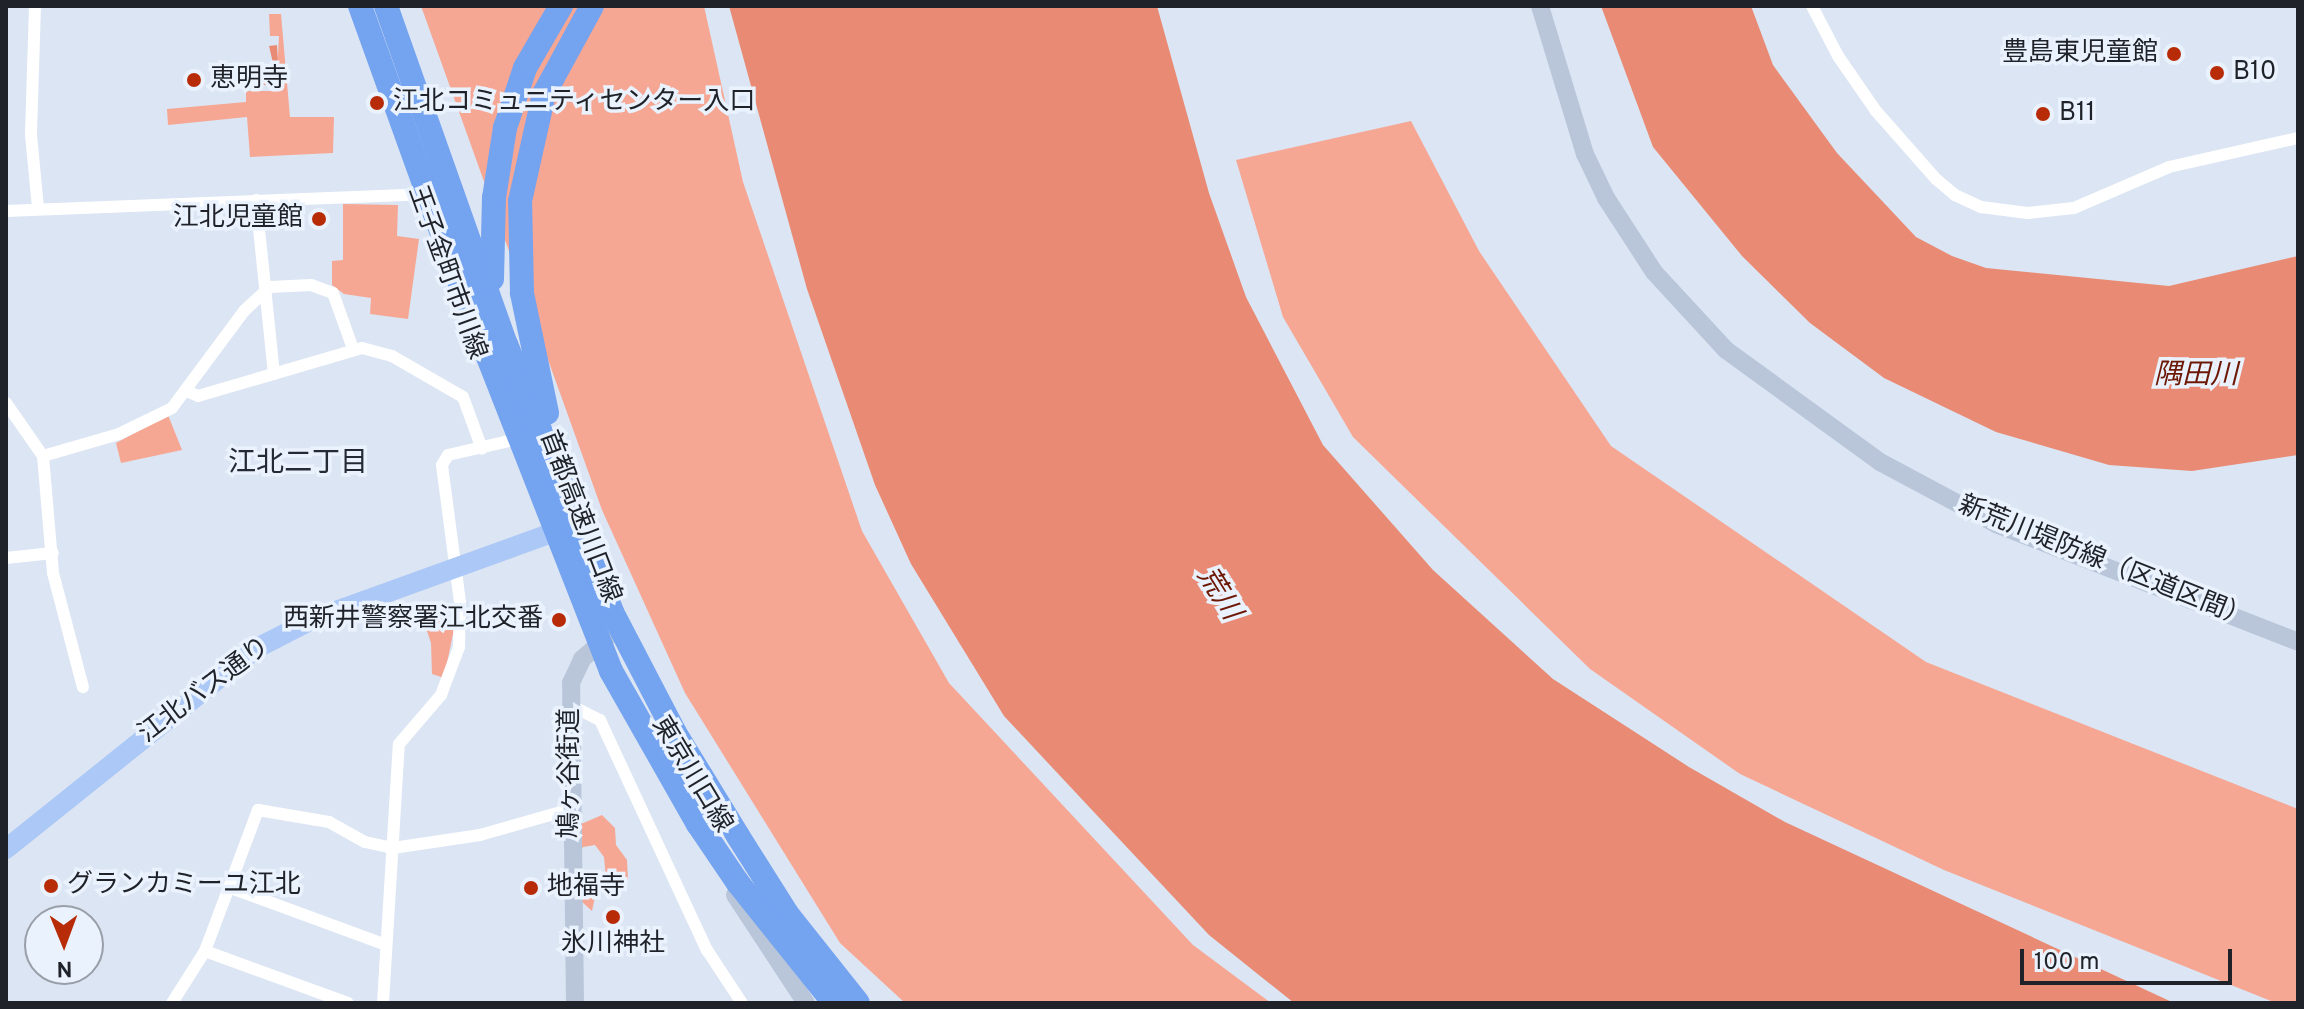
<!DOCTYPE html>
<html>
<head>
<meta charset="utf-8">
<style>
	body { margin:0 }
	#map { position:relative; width:2304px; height:1009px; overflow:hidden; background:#dce5f3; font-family:Overpass,"Noto Sans JP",sans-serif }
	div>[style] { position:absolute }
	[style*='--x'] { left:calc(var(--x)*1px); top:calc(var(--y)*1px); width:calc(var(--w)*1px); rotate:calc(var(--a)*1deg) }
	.green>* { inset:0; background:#f6a794 }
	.water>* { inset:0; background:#e98b74 }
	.street>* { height:12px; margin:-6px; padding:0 6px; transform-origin:6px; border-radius:6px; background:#fff }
	.secondary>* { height:18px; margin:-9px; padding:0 9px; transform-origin:9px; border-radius:9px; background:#b9c6da }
	.primary>* { height:20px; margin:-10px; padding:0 10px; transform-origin:10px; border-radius:10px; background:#acc8f6 }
	.highway>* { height:24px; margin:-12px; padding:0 12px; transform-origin:12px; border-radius:12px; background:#74a3f0 }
	.dots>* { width:22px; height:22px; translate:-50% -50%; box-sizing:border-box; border:4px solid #eaf2fe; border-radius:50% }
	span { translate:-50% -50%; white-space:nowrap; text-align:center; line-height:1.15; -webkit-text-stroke:7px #eaf2fe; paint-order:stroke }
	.poi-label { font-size:26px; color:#1f2228 }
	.right { translate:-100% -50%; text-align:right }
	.left { translate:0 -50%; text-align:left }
	.street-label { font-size:26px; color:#1f2228 }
	.water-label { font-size:28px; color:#6c1805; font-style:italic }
	.neighbourhood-label { font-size:28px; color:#242b35 }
	.frame { position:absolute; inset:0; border:8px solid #1f2228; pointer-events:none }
	.north { position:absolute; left:24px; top:905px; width:80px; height:80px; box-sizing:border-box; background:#eaf2fe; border:2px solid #999fa8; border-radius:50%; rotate:179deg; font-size:22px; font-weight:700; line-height:32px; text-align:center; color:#1f2228 }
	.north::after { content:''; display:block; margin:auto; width:28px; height:36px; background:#b72c07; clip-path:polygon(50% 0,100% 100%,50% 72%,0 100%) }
	.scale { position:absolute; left:2020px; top:949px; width:212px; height:36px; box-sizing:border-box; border:4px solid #1f2228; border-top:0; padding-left:10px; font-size:24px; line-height:28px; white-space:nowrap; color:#1f2228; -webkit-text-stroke:6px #eaf2fe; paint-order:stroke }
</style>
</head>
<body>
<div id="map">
	<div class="green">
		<i style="clip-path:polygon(421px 6px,704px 6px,743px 182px,862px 531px,949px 683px,1193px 945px,1271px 1003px,905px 1003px,840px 943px,685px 693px,602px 510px)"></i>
		<i style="clip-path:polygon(269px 14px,281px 14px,290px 117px,334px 117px,333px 153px,250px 157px,247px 117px,168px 125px,167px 109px,246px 102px,246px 91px,276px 91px,279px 36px,270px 36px)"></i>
		<i style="clip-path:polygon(1411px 121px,1479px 251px,1611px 446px,1926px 662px,2298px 809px,2298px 1003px,2276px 1003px,1944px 870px,1740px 774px,1590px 669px,1353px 437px,1283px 317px,1236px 160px)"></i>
		<i style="clip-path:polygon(343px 204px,398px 205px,397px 236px,419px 239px,408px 319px,370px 314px,371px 298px,344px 294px,332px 285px,332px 261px,343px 260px)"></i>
		<i style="clip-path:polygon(168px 415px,182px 450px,121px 463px,116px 443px)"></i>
		<i style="clip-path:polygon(422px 616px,456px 619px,444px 678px,432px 674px,431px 643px)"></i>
		<i style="clip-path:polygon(602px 815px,615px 828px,616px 845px,627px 860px,628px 879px,613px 893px,607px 889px,604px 857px,595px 845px,583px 847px,579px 856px,581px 824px)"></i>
		<i style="clip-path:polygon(588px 872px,597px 887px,592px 911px,581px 901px)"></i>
	</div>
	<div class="water">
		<i style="clip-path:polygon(729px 6px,1157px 6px,1209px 193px,1246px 297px,1323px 445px,1433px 570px,1553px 679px,1689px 767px,1785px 822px,2174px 1003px,1294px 1003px,1209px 935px,1004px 716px,911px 564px,875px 485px,807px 289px)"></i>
		<i style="clip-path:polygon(1601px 6px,1751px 6px,1773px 65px,1837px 153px,1916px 237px,1952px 256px,1986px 268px,2169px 286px,2298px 256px,2298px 455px,2192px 471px,2109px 465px,1996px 432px,1884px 378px,1810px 323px,1742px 256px,1653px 147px)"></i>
		<i style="clip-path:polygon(277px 45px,278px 63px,266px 85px,255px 84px,253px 75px,273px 63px,269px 46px)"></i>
	</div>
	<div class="street">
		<i style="--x:35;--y:6;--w:129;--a:91.8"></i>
		<i style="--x:31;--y:135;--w:73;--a:84.5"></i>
		<i style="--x:1812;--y:6;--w:56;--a:62.5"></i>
		<i style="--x:1838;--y:56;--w:67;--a:55.4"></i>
		<i style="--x:1876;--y:111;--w:91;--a:48.6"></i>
		<i style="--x:1936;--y:179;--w:25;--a:40"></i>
		<i style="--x:1955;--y:195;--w:29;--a:25"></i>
		<i style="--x:1981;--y:207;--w:47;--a:7.3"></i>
		<i style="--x:2028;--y:213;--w:46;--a:-6.2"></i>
		<i style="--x:2074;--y:208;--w:103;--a:-23.3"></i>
		<i style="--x:2169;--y:167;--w:132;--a:-12.7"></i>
		<i style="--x:256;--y:200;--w:175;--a:84.1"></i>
		<i style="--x:6;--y:211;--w:405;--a:-2.3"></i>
		<i style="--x:411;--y:195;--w:21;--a:-35"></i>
		<i style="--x:189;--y:392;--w:10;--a:24"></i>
		<i style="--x:198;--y:396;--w:171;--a:-16.3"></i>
		<i style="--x:362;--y:348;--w:31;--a:15"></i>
		<i style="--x:392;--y:356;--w:82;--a:30"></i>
		<i style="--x:463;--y:397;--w:55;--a:69.9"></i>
		<i style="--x:6;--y:403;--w:65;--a:55.1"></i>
		<i style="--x:43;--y:456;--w:79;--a:-16.1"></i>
		<i style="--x:119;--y:434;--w:59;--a:-26.1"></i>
		<i style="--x:172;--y:408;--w:121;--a:-53.4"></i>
		<i style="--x:244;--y:311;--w:35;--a:-43"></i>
		<i style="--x:270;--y:287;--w:41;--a:-2.8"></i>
		<i style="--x:311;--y:285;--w:23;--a:20"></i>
		<i style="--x:333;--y:293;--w:59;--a:70.3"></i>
		<i style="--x:43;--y:456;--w:117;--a:85.1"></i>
		<i style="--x:53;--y:573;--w:118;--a:75.3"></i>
		<i style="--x:6;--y:558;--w:47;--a:-6.1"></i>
		<i style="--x:570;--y:705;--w:34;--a:27"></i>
		<i style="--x:600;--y:720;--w:254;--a:65.1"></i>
		<i style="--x:707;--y:950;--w:64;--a:56.6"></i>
		<i style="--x:231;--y:888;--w:165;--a:20.2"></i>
		<i style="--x:205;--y:951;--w:152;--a:20"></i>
		<i style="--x:172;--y:1003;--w:62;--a:-57.6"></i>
		<i style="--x:205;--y:951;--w:151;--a:-69.4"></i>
		<i style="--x:258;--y:810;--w:72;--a:9.6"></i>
		<i style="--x:329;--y:822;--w:41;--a:29.1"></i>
		<i style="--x:365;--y:842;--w:29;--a:12"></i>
		<i style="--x:393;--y:848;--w:88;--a:-8.5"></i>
		<i style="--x:480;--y:835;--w:95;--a:-15.9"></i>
		<i style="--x:383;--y:1003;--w:259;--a:-86.5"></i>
		<i style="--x:399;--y:744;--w:65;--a:-49.4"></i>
		<i style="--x:441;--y:695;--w:51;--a:-69.4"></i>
		<i style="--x:459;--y:647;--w:45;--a:-88.7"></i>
		<i style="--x:460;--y:602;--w:138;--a:-97.5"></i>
		<i style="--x:442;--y:465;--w:12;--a:-59"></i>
		<i style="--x:448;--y:455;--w:63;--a:-12.9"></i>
	</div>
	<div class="secondary">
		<i style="--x:1540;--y:6;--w:155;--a:73.1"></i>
		<i style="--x:1585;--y:154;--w:49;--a:64.5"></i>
		<i style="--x:1606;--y:198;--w:88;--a:57"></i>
		<i style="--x:1654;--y:272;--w:106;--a:47.3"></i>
		<i style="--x:1726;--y:350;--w:190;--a:36"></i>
		<i style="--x:1880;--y:462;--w:132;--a:28.1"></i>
		<i style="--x:1996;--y:524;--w:324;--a:21.3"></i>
		<i style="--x:735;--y:895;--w:129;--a:56.7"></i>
		<i style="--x:575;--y:1003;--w:320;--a:-90.7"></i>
		<i style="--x:571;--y:683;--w:26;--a:-65"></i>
		<i style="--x:582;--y:659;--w:37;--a:-41"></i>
	</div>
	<div class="primary">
		<i style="--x:6;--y:849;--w:322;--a:-38.7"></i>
		<i style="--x:257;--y:648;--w:64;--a:-27"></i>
		<i style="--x:314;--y:619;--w:267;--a:-19.9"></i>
	</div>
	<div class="highway">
		<i style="--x:360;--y:6;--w:324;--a:70.2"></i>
		<i style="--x:470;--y:311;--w:387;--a:68.6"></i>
		<i style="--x:611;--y:671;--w:176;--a:60.4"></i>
		<i style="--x:698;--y:824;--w:71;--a:55.9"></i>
		<i style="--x:738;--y:883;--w:154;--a:51.3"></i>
		<i style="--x:386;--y:6;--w:359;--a:70.5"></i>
		<i style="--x:506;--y:344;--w:288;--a:68.4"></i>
		<i style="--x:612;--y:612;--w:136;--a:62.5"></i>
		<i style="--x:675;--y:733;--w:121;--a:58.5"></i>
		<i style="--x:738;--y:836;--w:93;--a:57.7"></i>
		<i style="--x:788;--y:915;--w:112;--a:51.5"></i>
		<i style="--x:492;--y:279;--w:81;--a:-88.6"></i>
		<i style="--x:494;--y:198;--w:71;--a:-81.1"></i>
		<i style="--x:505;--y:128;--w:63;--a:-71.6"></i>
		<i style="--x:525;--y:68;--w:72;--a:-59.9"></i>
		<i style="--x:547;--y:413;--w:123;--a:-101.8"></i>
		<i style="--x:522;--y:293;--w:92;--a:-91.2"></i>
		<i style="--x:520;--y:201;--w:110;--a:-77.4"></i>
		<i style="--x:544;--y:94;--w:100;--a:-61.4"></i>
	</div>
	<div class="dots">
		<i style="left:2174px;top:54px;background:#b72c07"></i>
		<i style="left:2217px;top:73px;background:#b72c07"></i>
		<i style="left:194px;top:80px;background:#b72c07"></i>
		<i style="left:377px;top:103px;background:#b72c07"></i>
		<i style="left:2043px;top:114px;background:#b72c07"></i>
		<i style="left:319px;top:219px;background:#b72c07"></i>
		<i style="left:559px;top:620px;background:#b72c07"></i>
		<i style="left:51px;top:886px;background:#b72c07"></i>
		<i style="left:531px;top:888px;background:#b72c07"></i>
		<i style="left:613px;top:917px;background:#b72c07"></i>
	</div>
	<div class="poi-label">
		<span class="right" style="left:2158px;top:54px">豊島東児童館</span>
		<span class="left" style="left:2233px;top:73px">B10</span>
		<span class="left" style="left:210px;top:80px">恵明寺</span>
		<span class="left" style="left:393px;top:103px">江北コミュニティセンター入口</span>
		<span class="left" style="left:2059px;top:114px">B11</span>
		<span class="right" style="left:303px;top:219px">江北児童館</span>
		<span class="right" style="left:543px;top:620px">西新井警察署江北交番</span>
		<span class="left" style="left:67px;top:886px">グランカミーユ江北</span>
		<span class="left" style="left:547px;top:888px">地福寺</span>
		<span style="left:613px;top:945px">氷川神社</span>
	</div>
	<div class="street-label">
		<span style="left:446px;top:273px;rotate:70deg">王子金町市川線</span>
		<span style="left:579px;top:517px;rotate:69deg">首都高速川口線</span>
		<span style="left:2104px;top:563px;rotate:22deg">新荒川堤防線（区道区間）</span>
		<span style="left:205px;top:691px;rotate:-37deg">江北バス通り</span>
		<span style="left:571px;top:773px;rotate:-90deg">鳩ヶ谷街道</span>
		<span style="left:691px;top:775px;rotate:59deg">東京川口線</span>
	</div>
	<div class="water-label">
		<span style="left:2196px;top:376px">隅田川</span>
		<span style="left:1218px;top:594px;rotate:58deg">荒川</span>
	</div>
	<div class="neighbourhood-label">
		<span style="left:298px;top:464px">江北二丁目</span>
	</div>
	<div class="frame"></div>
	<div class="north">N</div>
	<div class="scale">100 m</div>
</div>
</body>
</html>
